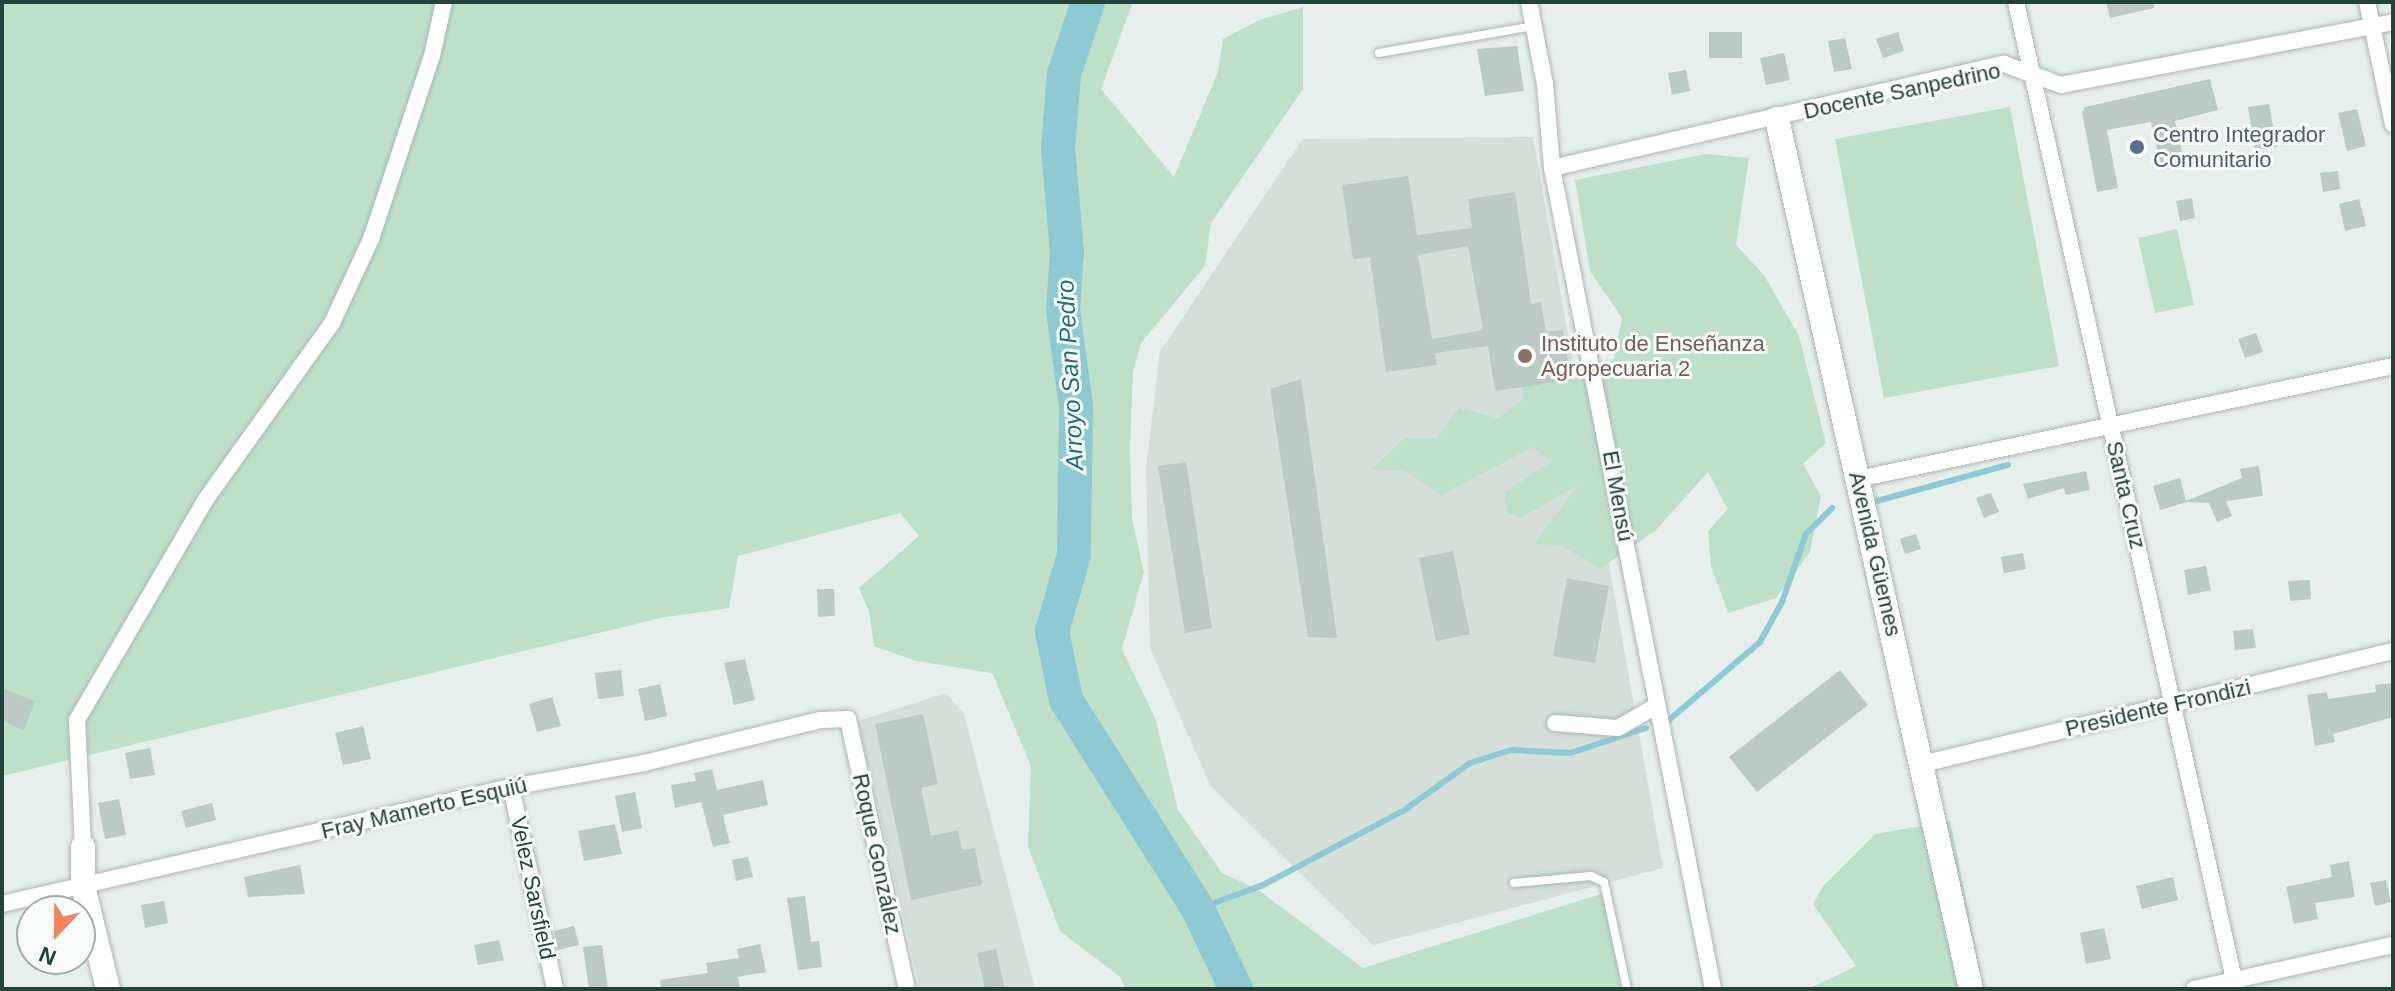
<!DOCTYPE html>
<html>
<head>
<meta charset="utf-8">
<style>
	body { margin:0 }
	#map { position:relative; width:2395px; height:991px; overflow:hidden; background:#e6efeb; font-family:Helvetica,sans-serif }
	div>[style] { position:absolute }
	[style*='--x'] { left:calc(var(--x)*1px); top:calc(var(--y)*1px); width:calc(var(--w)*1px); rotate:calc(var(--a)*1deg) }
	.built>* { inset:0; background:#d4dfda }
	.green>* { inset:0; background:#bfe0c8 }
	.stream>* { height:6px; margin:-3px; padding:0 3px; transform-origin:3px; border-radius:3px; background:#8ec9d4 }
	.river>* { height:34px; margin:-17px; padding:0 17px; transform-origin:17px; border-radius:17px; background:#8ec9d4 }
	.building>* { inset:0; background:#bbcac4 }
	.roads { filter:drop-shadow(0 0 2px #a8b8b2) drop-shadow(0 0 2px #a8b8b2) }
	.service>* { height:8px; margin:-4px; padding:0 4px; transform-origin:4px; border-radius:4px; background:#fff }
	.minor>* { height:16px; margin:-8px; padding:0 8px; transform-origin:8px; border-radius:8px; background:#fff }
	.secondary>* { height:24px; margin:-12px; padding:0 12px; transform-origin:12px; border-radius:12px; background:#fff }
	.dots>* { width:22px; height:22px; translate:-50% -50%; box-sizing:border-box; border:4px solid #f7fbf9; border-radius:50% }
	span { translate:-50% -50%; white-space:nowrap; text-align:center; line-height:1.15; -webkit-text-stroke:6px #f7fbf9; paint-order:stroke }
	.street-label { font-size:22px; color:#24423a }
	.service-label { font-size:22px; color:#4e5e75 }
	.left { translate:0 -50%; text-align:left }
	.education-label { font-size:22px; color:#785e54 }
	.water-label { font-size:24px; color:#1c6f80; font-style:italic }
	.frame { position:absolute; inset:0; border:4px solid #24423a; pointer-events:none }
	.north { position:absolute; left:16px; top:895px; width:80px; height:80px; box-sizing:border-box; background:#f7fbf9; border:2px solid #a3b1ad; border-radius:50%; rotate:202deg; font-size:22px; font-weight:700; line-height:32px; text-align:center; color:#24423a }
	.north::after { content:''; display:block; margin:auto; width:28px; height:36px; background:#f4845f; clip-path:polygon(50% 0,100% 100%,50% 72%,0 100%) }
</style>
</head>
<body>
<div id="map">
	<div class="built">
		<i style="clip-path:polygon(1533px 137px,1663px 868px,1373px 945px,1210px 785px,1150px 648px,1146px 467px,1160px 351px,1303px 139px)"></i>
		<i style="clip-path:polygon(946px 693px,964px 714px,1035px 989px,920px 989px,858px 721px)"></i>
	</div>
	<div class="green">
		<i style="clip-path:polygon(2px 2px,1133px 2px,1101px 89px,1174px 177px,1218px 72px,1223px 39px,1259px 20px,1303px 7px,1303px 89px,1211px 223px,1205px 266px,1141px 343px,1133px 371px,1130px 448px,1132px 519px,1144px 572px,1122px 649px,1155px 718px,1178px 810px,1222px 873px,1257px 889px,1363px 968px,1604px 893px,1632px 989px,1126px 989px,1120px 977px,1060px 931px,1028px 846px,1031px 766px,992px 673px,916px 661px,874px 646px,869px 612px,859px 588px,919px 536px,900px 513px,738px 556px,729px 608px,661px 618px,2px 776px)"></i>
		<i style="clip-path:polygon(2010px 107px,2059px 366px,1884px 398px,1835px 139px)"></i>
		<i style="clip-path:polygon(1706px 154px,1749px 158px,1736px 245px,1764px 275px,1799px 336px,1826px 443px,1803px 464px,1821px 496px,1810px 552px,1776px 598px,1728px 613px,1711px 566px,1708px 531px,1728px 509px,1708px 472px,1655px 531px,1600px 569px,1561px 545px,1534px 544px,1577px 486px,1522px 517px,1507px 513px,1505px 492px,1551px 462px,1533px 447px,1441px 495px,1404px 471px,1372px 469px,1404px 438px,1436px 438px,1459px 408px,1498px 418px,1524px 399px,1522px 387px,1571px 380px,1614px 359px,1622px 318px,1590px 271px,1575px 180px)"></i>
		<i style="clip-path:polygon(2177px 229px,2194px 305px,2155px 313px,2138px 238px)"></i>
		<i style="clip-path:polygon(1950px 821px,1984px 989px,1808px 989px,1856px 966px,1813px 904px,1823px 886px,1875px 834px)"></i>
	</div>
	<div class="stream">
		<i style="--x:1877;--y:501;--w:136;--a:-15.4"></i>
		<i style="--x:1669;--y:720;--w:120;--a:-40.6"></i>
		<i style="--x:1760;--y:642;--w:46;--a:-61.2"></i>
		<i style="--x:1782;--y:602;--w:72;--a:-70.6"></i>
		<i style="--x:1806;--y:534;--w:37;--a:-45"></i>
		<i style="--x:1198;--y:909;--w:69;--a:-20.3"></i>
		<i style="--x:1263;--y:885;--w:158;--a:-27.9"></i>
		<i style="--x:1403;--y:811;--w:82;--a:-35.6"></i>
		<i style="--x:1470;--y:763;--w:43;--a:-17.6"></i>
		<i style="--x:1511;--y:750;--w:59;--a:2.9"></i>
		<i style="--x:1570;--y:753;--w:80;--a:-18.2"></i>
	</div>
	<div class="river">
		<i style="--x:1088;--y:2;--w:76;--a:108.4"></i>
		<i style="--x:1064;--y:74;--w:74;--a:94.6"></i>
		<i style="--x:1058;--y:148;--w:105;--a:85.1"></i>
		<i style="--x:1067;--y:253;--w:57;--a:94"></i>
		<i style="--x:1063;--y:310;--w:97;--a:82.3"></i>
		<i style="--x:1076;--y:406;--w:149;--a:90.8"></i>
		<i style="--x:1074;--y:555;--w:79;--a:106.1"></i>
		<i style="--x:1052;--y:631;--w:70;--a:78.5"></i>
		<i style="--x:1066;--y:700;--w:247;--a:57.7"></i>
		<i style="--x:1198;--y:909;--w:89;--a:64.6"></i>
	</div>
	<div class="building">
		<i style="clip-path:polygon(2106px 2px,2153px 2px,2154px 8px,2110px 18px)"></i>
		<i style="clip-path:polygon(1709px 32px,1742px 32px,1742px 58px,1709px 58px)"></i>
		<i style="clip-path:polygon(1898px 32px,1904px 51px,1883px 58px,1876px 39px)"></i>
		<i style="clip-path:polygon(1845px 38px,1852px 69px,1834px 72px,1828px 41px)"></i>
		<i style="clip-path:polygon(1517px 46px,1524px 91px,1485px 96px,1477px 49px)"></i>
		<i style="clip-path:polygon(1784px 53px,1790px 80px,1766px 85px,1760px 58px)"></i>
		<i style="clip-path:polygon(1686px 70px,1690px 91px,1672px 95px,1668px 73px)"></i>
		<i style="clip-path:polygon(2210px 79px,2218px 110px,2175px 121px,2185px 165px,2162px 170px,2151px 122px,2107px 130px,2118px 188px,2097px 192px,2082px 112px,2085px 107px)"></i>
		<i style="clip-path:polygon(2269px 104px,2277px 147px,2255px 150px,2248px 107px)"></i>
		<i style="clip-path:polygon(2357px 109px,2366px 146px,2347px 151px,2338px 113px)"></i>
		<i style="clip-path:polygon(2338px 171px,2340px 189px,2323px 192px,2320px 173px)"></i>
		<i style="clip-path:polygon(evenodd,1408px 176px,1417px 235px,1472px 228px,1468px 199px,1515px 192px,1531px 304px,1541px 302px,1546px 332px,1563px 330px,1571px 380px,1495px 391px,1488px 346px,1435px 353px,1437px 365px,1386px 372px,1370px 257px,1353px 259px,1342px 185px,1408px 176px,1468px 246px,1483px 330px,1432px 339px,1418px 255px,1468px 246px)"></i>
		<i style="clip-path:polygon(2192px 198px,2195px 218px,2180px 221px,2176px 201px)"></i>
		<i style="clip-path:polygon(2359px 199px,2366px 226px,2345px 231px,2339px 204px)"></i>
		<i style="clip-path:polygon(2256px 333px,2263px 352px,2245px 358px,2238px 339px)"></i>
		<i style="clip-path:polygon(1301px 379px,1337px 638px,1308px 637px,1270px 389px)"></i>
		<i style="clip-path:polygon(1186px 462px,1212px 628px,1185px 633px,1158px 466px)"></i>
		<i style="clip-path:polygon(2259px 466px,2263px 496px,2226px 501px,2232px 516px,2217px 522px,2209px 503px,2187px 502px,2160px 510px,2153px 486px,2180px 478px,2186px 501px,2242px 478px,2240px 469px)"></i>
		<i style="clip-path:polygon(2086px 471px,2090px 490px,2066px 495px,2064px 488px,2028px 499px,2023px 484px)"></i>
		<i style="clip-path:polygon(1991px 493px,1999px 512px,1984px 518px,1976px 498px)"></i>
		<i style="clip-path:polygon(1916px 534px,1921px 549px,1905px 554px,1900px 539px)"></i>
		<i style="clip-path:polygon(1453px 551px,1470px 634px,1436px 641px,1419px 558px)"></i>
		<i style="clip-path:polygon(2023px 553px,2026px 569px,2004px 573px,2001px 557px)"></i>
		<i style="clip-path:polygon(2206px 566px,2211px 590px,2188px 595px,2184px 570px)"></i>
		<i style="clip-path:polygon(1567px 578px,1609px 586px,1595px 663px,1553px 656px)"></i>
		<i style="clip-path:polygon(2310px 580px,2311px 599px,2290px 601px,2288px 581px)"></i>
		<i style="clip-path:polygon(817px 589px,834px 589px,835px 616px,818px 617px)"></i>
		<i style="clip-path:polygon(2253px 629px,2256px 648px,2235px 650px,2233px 631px)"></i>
		<i style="clip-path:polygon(745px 659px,755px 700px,734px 705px,724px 663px)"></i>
		<i style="clip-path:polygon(621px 670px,624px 696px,598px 699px,595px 673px)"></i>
		<i style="clip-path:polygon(1840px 670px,1868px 705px,1757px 792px,1729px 757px)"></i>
		<i style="clip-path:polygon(2393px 683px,2393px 717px,2333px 734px,2335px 742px,2315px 746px,2307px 695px,2327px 692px,2328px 699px,2376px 692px,2375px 685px)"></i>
		<i style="clip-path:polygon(660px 684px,667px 716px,645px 721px,638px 689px)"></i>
		<i style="clip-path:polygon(2px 688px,35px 701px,24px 730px,2px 721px)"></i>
		<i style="clip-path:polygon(552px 697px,561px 726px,537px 732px,529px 704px)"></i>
		<i style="clip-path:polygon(923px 714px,938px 784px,921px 788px,931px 836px,958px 830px,962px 850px,975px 848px,982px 885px,911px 900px,875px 724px)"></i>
		<i style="clip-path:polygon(363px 726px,371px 759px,343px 765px,335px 733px)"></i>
		<i style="clip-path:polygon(150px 748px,155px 775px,130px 779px,125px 753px)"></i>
		<i style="clip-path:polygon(712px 769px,717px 790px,763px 780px,768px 805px,723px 815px,730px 843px,713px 847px,701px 802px,675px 808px,671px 785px,696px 781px,694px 773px)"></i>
		<i style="clip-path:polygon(635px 792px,642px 828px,622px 832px,615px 796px)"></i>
		<i style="clip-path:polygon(119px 799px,126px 835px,105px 839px,98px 803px)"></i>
		<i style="clip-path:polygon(212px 803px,216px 820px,186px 828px,181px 811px)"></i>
		<i style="clip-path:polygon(615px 824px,622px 854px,584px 861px,578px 831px)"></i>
		<i style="clip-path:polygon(748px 857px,753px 877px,736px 881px,732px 860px)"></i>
		<i style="clip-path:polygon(2349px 861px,2355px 897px,2315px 903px,2318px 919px,2294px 924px,2286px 887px,2332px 877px,2330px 865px)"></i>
		<i style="clip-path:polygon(300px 865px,305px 894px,248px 897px,244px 877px)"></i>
		<i style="clip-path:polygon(2173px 877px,2178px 900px,2142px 909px,2136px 886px)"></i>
		<i style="clip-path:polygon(2386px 880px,2391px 902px,2375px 906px,2370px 883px)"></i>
		<i style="clip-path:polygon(805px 896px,811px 942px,819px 941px,822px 967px,798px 970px,787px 898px)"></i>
		<i style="clip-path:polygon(164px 901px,168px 923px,145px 928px,141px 905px)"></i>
		<i style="clip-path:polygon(574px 926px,579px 945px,558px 950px,554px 931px)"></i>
		<i style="clip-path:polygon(2104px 928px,2111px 959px,2086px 964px,2080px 933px)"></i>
		<i style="clip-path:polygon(499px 940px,504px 960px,478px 965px,474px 945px)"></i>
		<i style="clip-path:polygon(760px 944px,766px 972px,738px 977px,740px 989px,661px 989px,660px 980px,708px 973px,706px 963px,739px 958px,737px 949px)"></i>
		<i style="clip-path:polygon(602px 945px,608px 989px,589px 989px,583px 947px)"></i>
		<i style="clip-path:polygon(996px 949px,1005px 989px,985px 989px,977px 953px)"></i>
	</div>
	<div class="roads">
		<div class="service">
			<i style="--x:1379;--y:53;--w:156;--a:-9.9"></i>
			<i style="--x:1514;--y:883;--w:77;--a:-5.2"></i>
			<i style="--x:1591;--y:876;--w:14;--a:25"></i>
			<i style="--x:1604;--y:882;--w:109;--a:77.9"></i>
		</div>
		<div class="minor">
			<i style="--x:1529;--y:2;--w:84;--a:79"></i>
			<i style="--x:1545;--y:84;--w:84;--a:85.2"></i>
			<i style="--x:1552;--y:168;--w:837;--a:78.9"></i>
			<i style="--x:2016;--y:2;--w:1011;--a:77.43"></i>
			<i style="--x:2367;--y:2;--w:125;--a:78"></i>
			<i style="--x:1552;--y:168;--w:464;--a:-13"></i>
			<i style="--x:2004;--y:64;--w:61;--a:20.2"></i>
			<i style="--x:2061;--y:85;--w:338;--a:-10.7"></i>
			<i style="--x:1858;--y:479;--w:547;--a:-11.93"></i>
			<i style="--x:1555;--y:723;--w:63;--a:4.5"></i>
			<i style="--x:1618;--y:728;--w:44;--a:-30.1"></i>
			<i style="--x:1922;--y:764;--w:484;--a:-13.5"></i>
			<i style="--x:511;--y:787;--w:207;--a:77.7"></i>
			<i style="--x:83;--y:847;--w:127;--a:-92.7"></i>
			<i style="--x:77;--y:720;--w:256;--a:-59.7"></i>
			<i style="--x:206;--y:499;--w:216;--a:-54.4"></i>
			<i style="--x:332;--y:323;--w:93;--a:-65.1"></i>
			<i style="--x:371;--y:239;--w:193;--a:-71.6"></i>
			<i style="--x:432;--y:56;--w:55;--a:-77.5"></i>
			<i style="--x:2;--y:904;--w:522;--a:-12.95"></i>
			<i style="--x:511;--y:787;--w:135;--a:-10.2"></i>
			<i style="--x:644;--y:763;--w:182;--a:-13.7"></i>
			<i style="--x:821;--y:720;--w:27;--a:-2"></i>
			<i style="--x:848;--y:719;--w:276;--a:77.7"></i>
			<i style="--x:2194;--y:989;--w:204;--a:-12.5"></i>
		</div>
		<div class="secondary">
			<i style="--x:1777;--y:119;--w:891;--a:77.43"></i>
			<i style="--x:83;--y:847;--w:39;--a:90"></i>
			<i style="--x:83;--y:886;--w:106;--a:76.4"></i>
		</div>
	</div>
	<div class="dots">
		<i style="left:2137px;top:147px;background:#5c6f8a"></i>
		<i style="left:1525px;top:356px;background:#8d6e63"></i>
	</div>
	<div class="street-label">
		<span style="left:1902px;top:91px;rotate:-12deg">Docente Sanpedrino</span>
		<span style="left:2126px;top:495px;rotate:77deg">Santa Cruz</span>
		<span style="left:1618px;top:496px;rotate:80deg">El Mensú</span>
		<span style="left:1875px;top:554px;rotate:77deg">Avenida Güemes</span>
		<span style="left:2158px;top:708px;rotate:-13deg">Presidente Frondizi</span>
		<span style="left:424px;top:808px;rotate:-13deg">Fray Mamerto Esquiú</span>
		<span style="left:877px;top:854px;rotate:78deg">Roque González</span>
		<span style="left:533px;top:888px;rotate:78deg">Velez Sarsfield</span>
	</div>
	<div class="service-label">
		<span class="left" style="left:2153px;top:147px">Centro Integrador<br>Comunitario</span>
	</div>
	<div class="education-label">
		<span class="left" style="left:1541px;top:356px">Instituto de Enseñanza<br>Agropecuaria 2</span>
	</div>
	<div class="water-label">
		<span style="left:1070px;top:375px;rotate:-93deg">Arroyo San Pedro</span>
	</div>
	<div class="frame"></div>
	<div class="north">N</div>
</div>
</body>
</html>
